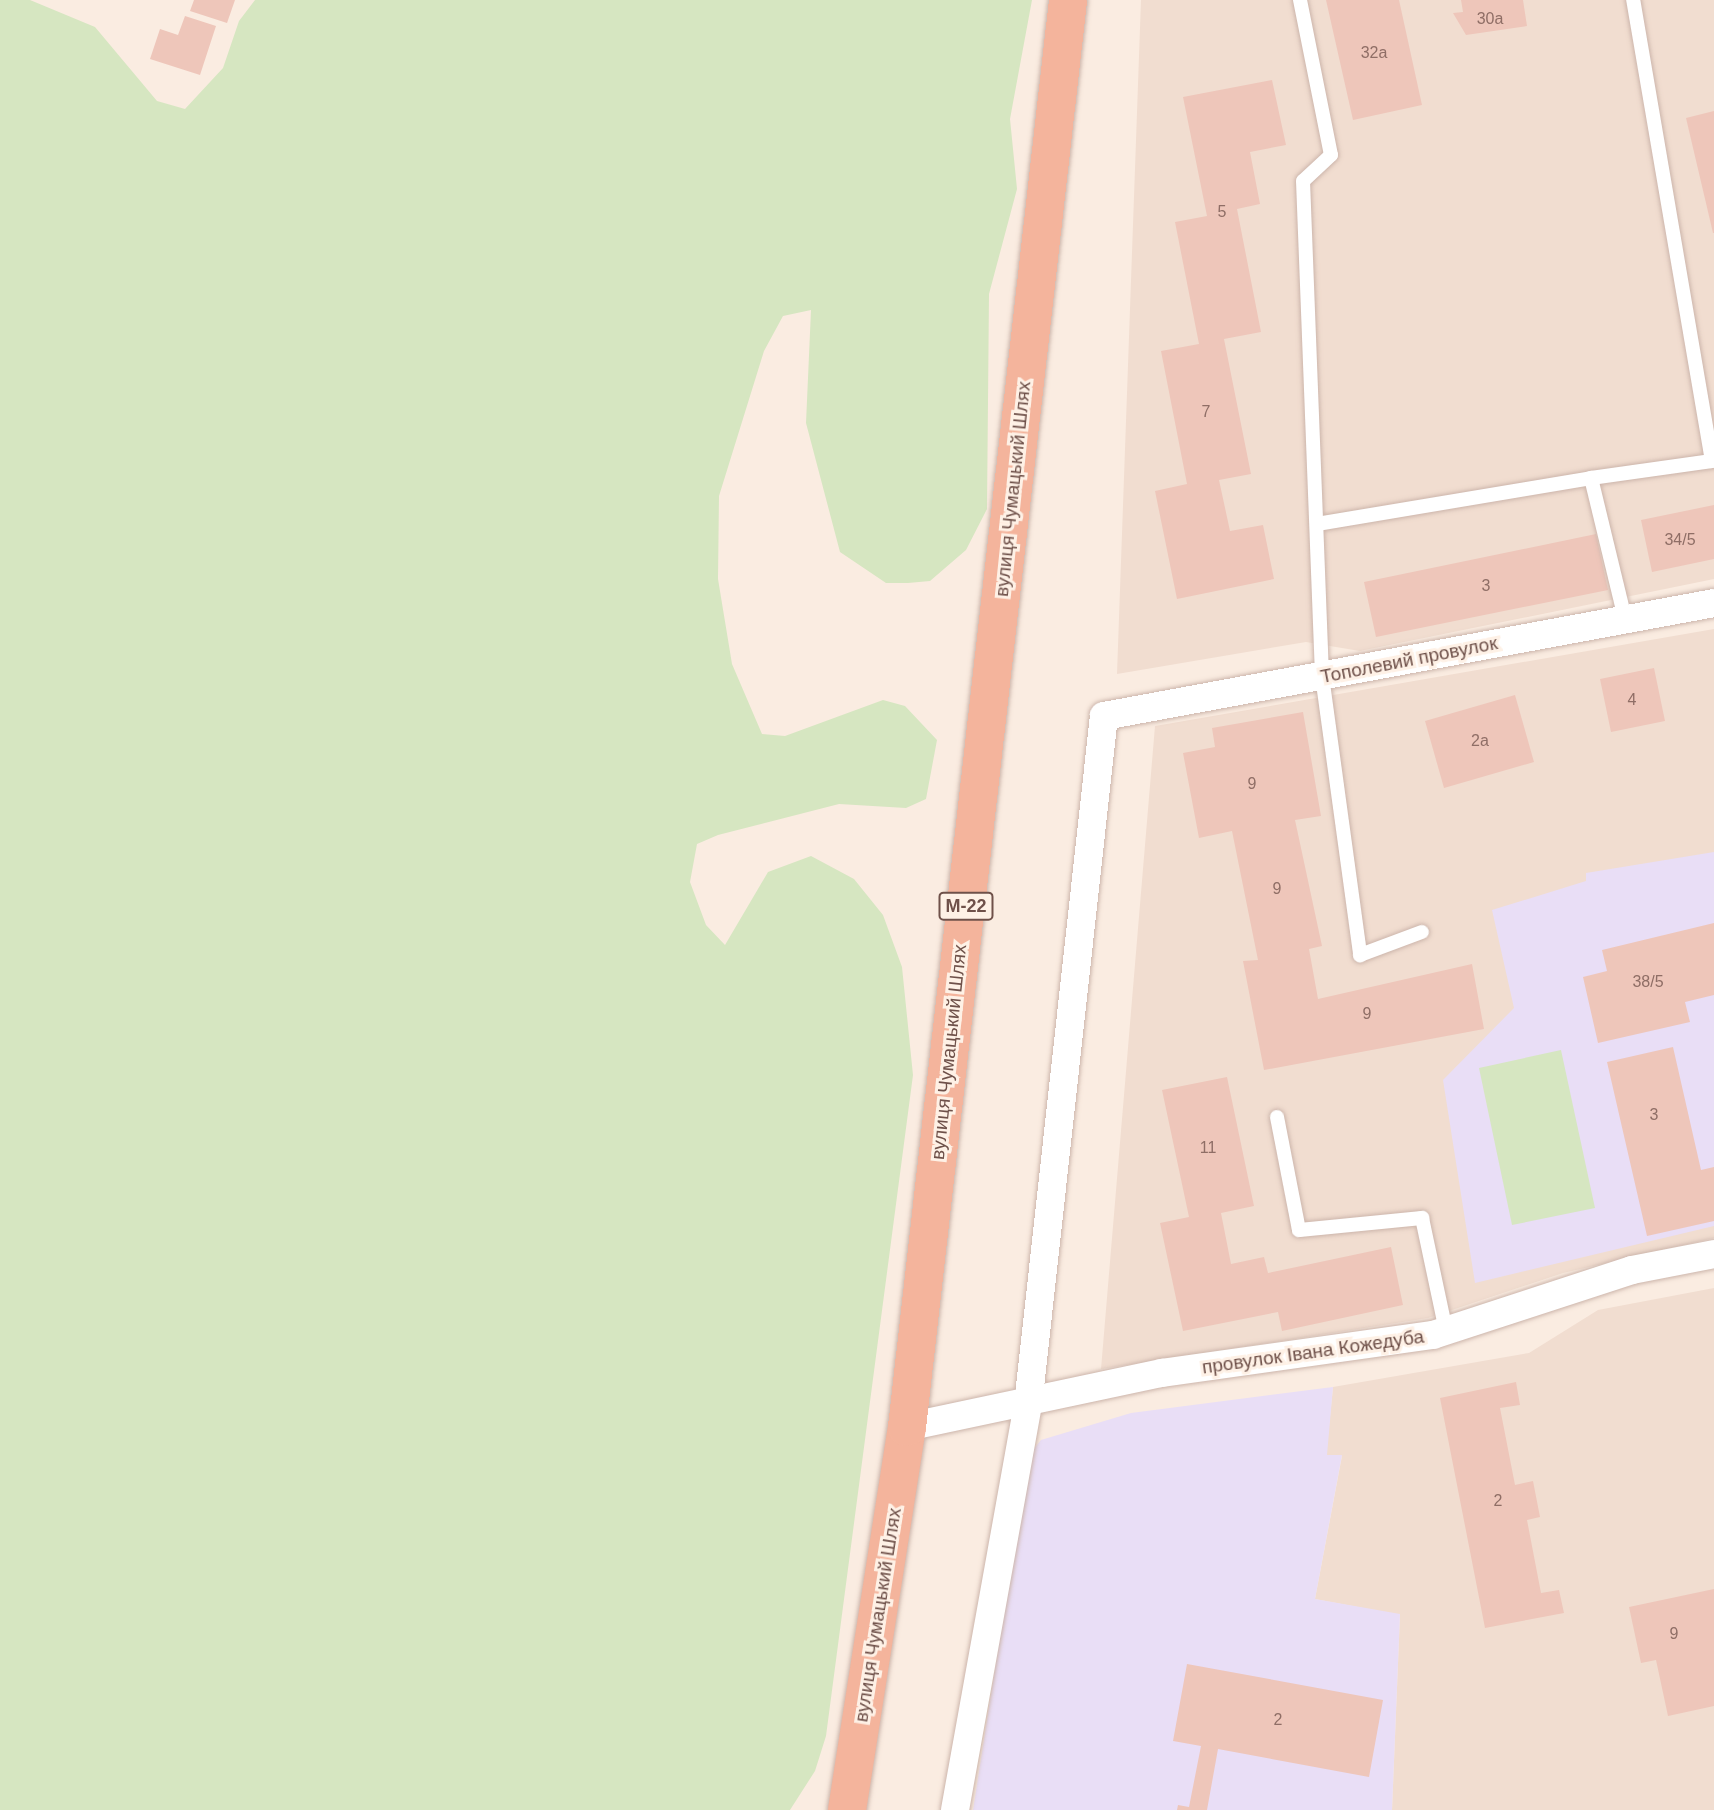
<!DOCTYPE html>
<html>
<head>
<meta charset="utf-8">
<style>
	body { margin:0 }
	#map { position:relative; width:1714px; height:1810px; overflow:hidden; background:#faece1; font-family:Arial,sans-serif }
	div>[style] { position:absolute }
	[style*='--x'] { left:calc(var(--x)*1px); top:calc(var(--y)*1px); width:calc(var(--w)*1px); rotate:calc(var(--a)*1deg) }
	.residential>* { inset:0; background:#f1ddd0 }
	.education>* { inset:0; background:#e9def6 }
	.green>* { inset:0; background:#d6e6c1 }
	.building>* { inset:0; background:#eec6ba }
	.roads { filter:drop-shadow(0 0 2px #ccb5ab) drop-shadow(0 0 2px #ccb5ab) }
	.service>* { height:14px; margin:-7px; padding:0 7px; transform-origin:7px; border-radius:7px; background:#fff }
	.minor>* { height:28px; margin:-14px; padding:0 14px; transform-origin:14px; border-radius:14px; background:#fff }
	.trunk>* { height:38px; margin:-19px; padding:0 19px; transform-origin:19px; border-radius:19px; background:#f4b49c }
	span { translate:-50% -50%; white-space:nowrap; text-align:center; line-height:1.15; -webkit-text-stroke:6px #fef1e6; paint-order:stroke }
	.number-label { font-size:16px; color:#8f6e66 }
	.number-label span { -webkit-text-stroke-width:0 }
	.shield-label span { padding:2px 5px; background:#fef1e6; border:2px solid; border-radius:5px; -webkit-text-stroke-width:0 }
	.shield-label { font-size:18px; color:#6f514a; font-weight:700 }
	.street-label { font-size:19px; color:#6f514a }
</style>
</head>
<body>
<div id="map">
	<div class="residential">
		<i style="clip-path:polygon(1141px 0,1714px 0,1714px 579px,1360px 651px,1306px 642px,1117px 674px)"></i>
		<i style="clip-path:polygon(1714px 629px,1714px 1238px,1563px 1273px,1428px 1318px,1101px 1369px,1155px 726px)"></i>
		<i style="clip-path:polygon(1714px 1288px,1714px 1810px,1392px 1810px,1400px 1615px,1315px 1599px,1342px 1456px,1326px 1456px,1333px 1387px,1529px 1353px,1598px 1310px)"></i>
	</div>
	<div class="education">
		<i style="clip-path:polygon(1714px 852px,1714px 1226px,1475px 1283px,1443px 1080px,1514px 1008px,1492px 910px,1586px 881px,1586px 873px)"></i>
		<i style="clip-path:polygon(1333px 1387px,1327px 1455px,1342px 1455px,1315px 1599px,1400px 1614px,1392px 1810px,973px 1810px,1028px 1456px,1041px 1440px,1131px 1413px)"></i>
	</div>
	<div class="green">
		<i style="clip-path:polygon(0 0,30px 0,95px 27px,157px 101px,185px 109px,223px 68px,239px 21px,255px 0,1032px 0,1010px 119px,1017px 189px,989px 294px,987px 509px,966px 550px,930px 581px,908px 583px,886px 583px,840px 552px,806px 423px,811px 310px,783px 316px,764px 351px,719px 496px,718px 579px,732px 664px,762px 734px,785px 736px,883px 700px,905px 706px,937px 740px,926px 799px,906px 808px,839px 804px,718px 835px,697px 844px,690px 882px,706px 925px,725px 945px,768px 872px,811px 856px,854px 879px,883px 915px,902px 967px,913px 1075px,826px 1736px,815px 1771px,790px 1810px,0 1810px)"></i>
		<i style="clip-path:polygon(1561px 1050px,1595px 1208px,1512px 1225px,1479px 1068px)"></i>
	</div>
	<div class="building">
		<i style="clip-path:polygon(194px 0,235px 0,227px 23px,190px 11px)"></i>
		<i style="clip-path:polygon(1326px 0,1399px 0,1422px 105px,1353px 120px)"></i>
		<i style="clip-path:polygon(1461px 0,1523px 0,1527px 26px,1466px 35px,1453px 13px,1463px 12px)"></i>
		<i style="clip-path:polygon(185px 16px,216px 26px,200px 75px,150px 59px,160px 29px,178px 35px)"></i>
		<i style="clip-path:polygon(1272px 80px,1286px 145px,1250px 152px,1260px 204px,1237px 209px,1261px 332px,1224px 339px,1251px 474px,1219px 480px,1230px 531px,1263px 525px,1274px 579px,1177px 599px,1155px 491px,1187px 484px,1161px 351px,1199px 344px,1175px 222px,1207px 216px,1183px 97px)"></i>
		<i style="clip-path:polygon(1714px 111px,1714px 233px,1713px 233px,1686px 118px)"></i>
		<i style="clip-path:polygon(1714px 505px,1714px 559px,1652px 572px,1641px 520px)"></i>
		<i style="clip-path:polygon(1596px 534px,1608px 590px,1376px 637px,1364px 582px)"></i>
		<i style="clip-path:polygon(1654px 668px,1665px 721px,1611px 732px,1600px 679px)"></i>
		<i style="clip-path:polygon(1515px 695px,1534px 762px,1444px 788px,1425px 721px)"></i>
		<i style="clip-path:polygon(1303px 712px,1321px 816px,1295px 820px,1322px 946px,1309px 949px,1318px 999px,1472px 964px,1484px 1029px,1264px 1070px,1243px 961px,1258px 960px,1232px 831px,1199px 838px,1183px 753px,1215px 747px,1212px 728px)"></i>
		<i style="clip-path:polygon(1714px 923px,1714px 995px,1685px 1002px,1690px 1022px,1598px 1043px,1583px 977px,1607px 971px,1602px 950px)"></i>
		<i style="clip-path:polygon(1673px 1047px,1701px 1170px,1714px 1167px,1714px 1221px,1647px 1236px,1607px 1062px)"></i>
		<i style="clip-path:polygon(1227px 1077px,1254px 1206px,1221px 1213px,1231px 1264px,1264px 1257px,1268px 1273px,1391px 1247px,1403px 1305px,1282px 1331px,1278px 1312px,1183px 1331px,1160px 1223px,1189px 1217px,1162px 1090px)"></i>
		<i style="clip-path:polygon(1516px 1382px,1520px 1405px,1500px 1408px,1515px 1485px,1533px 1481px,1540px 1517px,1527px 1520px,1541px 1593px,1559px 1590px,1564px 1613px,1485px 1628px,1440px 1398px)"></i>
		<i style="clip-path:polygon(1714px 1589px,1714px 1706px,1668px 1716px,1656px 1660px,1641px 1663px,1629px 1607px)"></i>
		<i style="clip-path:polygon(1187px 1664px,1383px 1700px,1369px 1777px,1218px 1749px,1207px 1810px,1177px 1810px,1178px 1805px,1189px 1807px,1201px 1746px,1173px 1741px)"></i>
	</div>
	<div class="roads">
		<div class="service">
			<i style="--x:1300;--y:0;--w:158;--a:78.7"></i>
			<i style="--x:1331;--y:155;--w:38;--a:137"></i>
			<i style="--x:1303;--y:181;--w:495;--a:87.8"></i>
			<i style="--x:1322;--y:676;--w:282;--a:82.2"></i>
			<i style="--x:1360;--y:955;--w:66;--a:-20.4"></i>
			<i style="--x:1591;--y:478;--w:122;--a:-8"></i>
			<i style="--x:1712;--y:461;--w:468;--a:-99.7"></i>
			<i style="--x:1317;--y:524;--w:278;--a:-9.5"></i>
			<i style="--x:1591;--y:478;--w:145;--a:76.4"></i>
			<i style="--x:1277;--y:1117;--w:115;--a:79"></i>
			<i style="--x:1299;--y:1230;--w:124;--a:-5.6"></i>
			<i style="--x:1422;--y:1218;--w:116;--a:78"></i>
		</div>
		<div class="minor">
			<i style="--x:907;--y:1427;--w:261;--a:-12"></i>
			<i style="--x:1162;--y:1373;--w:274;--a:-8"></i>
			<i style="--x:1433;--y:1335;--w:209;--a:-18.1"></i>
			<i style="--x:1632;--y:1270;--w:84;--a:-11"></i>
			<i style="--x:955;--y:1810;--w:412;--a:-79.8"></i>
			<i style="--x:1028;--y:1405;--w:693;--a:-83.71"></i>
			<i style="--x:1104;--y:716;--w:620;--a:-10.49"></i>
		</div>
		<div class="trunk">
			<i style="--x:847;--y:1810;--w:388;--a:-81.1"></i>
			<i style="--x:907;--y:1427;--w:1436;--a:-83.56"></i>
		</div>
	</div>
	<div class="number-label">
		<span style="left:1490px;top:19px">30а</span>
		<span style="left:1374px;top:53px">32а</span>
		<span style="left:1222px;top:212px">5</span>
		<span style="left:1206px;top:412px">7</span>
		<span style="left:1680px;top:540px">34/5</span>
		<span style="left:1486px;top:586px">3</span>
		<span style="left:1632px;top:700px">4</span>
		<span style="left:1480px;top:741px">2а</span>
		<span style="left:1252px;top:784px">9</span>
		<span style="left:1277px;top:889px">9</span>
		<span style="left:1648px;top:982px">38/5</span>
		<span style="left:1367px;top:1014px">9</span>
		<span style="left:1654px;top:1115px">3</span>
		<span style="left:1208px;top:1148px">11</span>
		<span style="left:1498px;top:1501px">2</span>
		<span style="left:1674px;top:1634px">9</span>
		<span style="left:1278px;top:1720px">2</span>
	</div>
	<div class="shield-label">
		<span style="left:966px;top:906px">М-22</span>
	</div>
	<div class="street-label">
		<span style="left:1013px;top:489px;rotate:-84deg">вулиця Чумацький Шлях</span>
		<span style="left:1409px;top:660px;rotate:-11deg">Тополевий провулок</span>
		<span style="left:949px;top:1052px;rotate:-84deg">вулиця Чумацький Шлях</span>
		<span style="left:1313px;top:1352px;rotate:-8deg">провулок Івана Кожедуба</span>
		<span style="left:878px;top:1615px;rotate:-81deg">вулиця Чумацький Шлях</span>
	</div>
</div>
</body>
</html>
